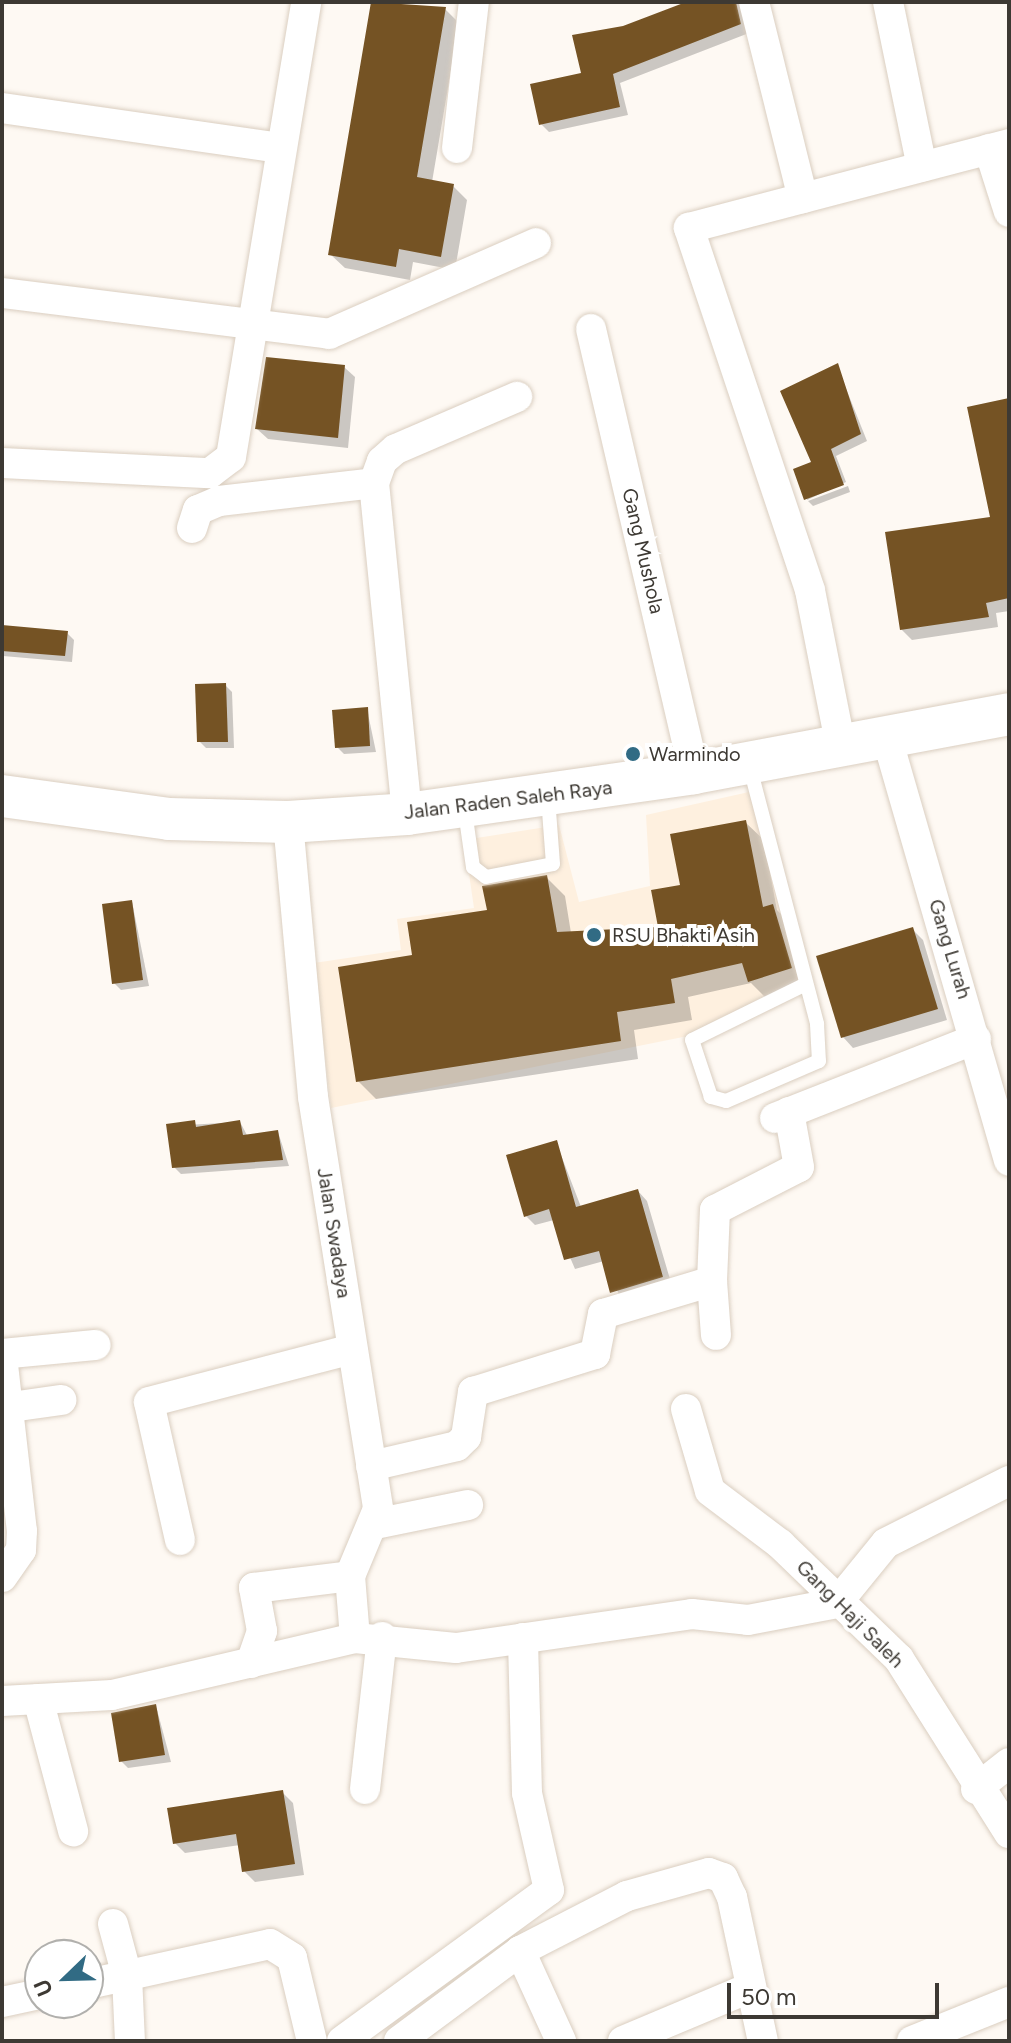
<!DOCTYPE html>
<html>
<head>
<meta charset="utf-8">
<style>
	body { margin:0 }
	#map { position:relative; width:1011px; height:2043px; overflow:hidden; background:#fef9f3; font-family:Figtree,sans-serif }
	div>[style] { position:absolute }
	[style*='--x'] { left:calc(var(--x)*1px); top:calc(var(--y)*1px); width:calc(var(--w)*1px); rotate:calc(var(--a)*1deg) }
	.built>* { inset:0; background:#fef0df }
	.shadow>* { inset:0; background:#0003 }
	.building>* { inset:0; background:#755324 }
	.roads { filter:drop-shadow(0 0 2px #dacec0) drop-shadow(0 0 2px #dacec0) }
	.lane>* { height:14px; margin:-7px; padding:0 7px; transform-origin:7px; border-radius:7px; background:#fff }
	.street>* { height:30px; margin:-15px; padding:0 15px; transform-origin:15px; border-radius:15px; background:#fff }
	.secondary>* { height:42px; margin:-21px; padding:0 21px; transform-origin:21px; border-radius:21px; background:#fff }
	.dots>* { width:22px; height:22px; translate:-50% -50%; box-sizing:border-box; border:4px solid #fff; border-radius:50% }
	span { translate:-50% -50%; white-space:nowrap; text-align:center; line-height:1.15; -webkit-text-stroke:8px #fff; paint-order:stroke }
	.street-label { font-size:20px; color:#3d3933 }
	.poi-label { font-size:20px; color:#3d3933 }
	.left { translate:0 -50%; text-align:left }
	.frame { position:absolute; inset:0; border:4px solid #3d3933; pointer-events:none }
	.north { position:absolute; left:24px; top:1939px; width:80px; height:80px; box-sizing:border-box; background:#fff; border:2px solid #b1b0ad; border-radius:50%; rotate:247deg; font-size:22px; font-weight:700; line-height:32px; text-align:center; color:#3d3933 }
	.north::after { content:''; display:block; margin:auto; width:28px; height:36px; background:#316b84; clip-path:polygon(50% 0,100% 100%,50% 72%,0 100%) }
	.scale { position:absolute; left:727px; top:1983px; width:212px; height:36px; box-sizing:border-box; border:4px solid #3d3933; border-top:0; padding-left:10px; font-size:24px; line-height:28px; white-space:nowrap; color:#3d3933; -webkit-text-stroke:6px #fff; paint-order:stroke }
</style>
</head>
<body>
<div id="map">
	<div class="built">
		<i style="clip-path:polygon(749px 792px,800px 977px,688px 1036px,331px 1108px,314px 963px,401px 950px,397px 919px,474px 908px,464px 840px,559px 825px,579px 902px,650px 886px,646px 815px)"></i>
	</div>
	<div class="shadow">
		<i style="clip-path:polygon(373px 2px,445px 9px,459px 23px,432px 182px,453px 186px,467px 200px,455px 270px,413px 262px,410px 280px,345px 268px,330px 254px)"></i>
		<i style="clip-path:polygon(691px 2px,750px 2px,749px 33px,620px 83px,628px 115px,549px 132px,541px 124px,584px 75px)"></i>
		<i style="clip-path:polygon(837px 366px,867px 441px,836px 456px,846px 482px,807px 500px)"></i>
		<i style="clip-path:polygon(344px 367px,355px 377px,348px 448px,268px 439px,257px 429px)"></i>
		<i style="clip-path:polygon(1009px 400px,1009px 611px,996px 613px,998px 627px,912px 640px,901px 629px,992px 519px)"></i>
		<i style="clip-path:polygon(848px 486px,850px 492px,813px 506px,808px 501px)"></i>
		<i style="clip-path:polygon(2px 627px,67px 633px,74px 640px,72px 662px,3px 656px)"></i>
		<i style="clip-path:polygon(225px 685px,232px 692px,234px 748px,206px 748px,199px 741px)"></i>
		<i style="clip-path:polygon(367px 709px,376px 752px,344px 754px,337px 747px)"></i>
		<i style="clip-path:polygon(745px 822px,764px 840px,777px 910px,791px 924px,809px 986px,768px 1000px,751px 983px,688px 997px,692px 1020px,634px 1030px,638px 1059px,376px 1099px,358px 1081px,414px 957px,546px 877px,565px 896px,571px 933px,660px 929px,683px 886px)"></i>
		<i style="clip-path:polygon(132px 902px,149px 986px,121px 990px,114px 983px)"></i>
		<i style="clip-path:polygon(913px 930px,923px 940px,947px 1020px,853px 1048px,843px 1037px)"></i>
		<i style="clip-path:polygon(240px 1122px,248px 1137px,278px 1132px,289px 1166px,181px 1174px,174px 1167px,168px 1126px)"></i>
		<i style="clip-path:polygon(556px 1142px,581px 1207px,638px 1191px,647px 1201px,672px 1286px,622px 1301px,604px 1261px,575px 1269px,554px 1220px,535px 1225px,526px 1216px)"></i>
		<i style="clip-path:polygon(156px 1706px,171px 1762px,128px 1768px,121px 1761px)"></i>
		<i style="clip-path:polygon(282px 1792px,293px 1803px,304px 1875px,255px 1882px,244px 1871px,240px 1845px,185px 1853px,175px 1843px)"></i>
	</div>
	<div class="building">
		<i style="clip-path:polygon(371px 2px,446px 7px,417px 177px,454px 184px,441px 257px,399px 249px,396px 267px,328px 255px)"></i>
		<i style="clip-path:polygon(686px 2px,736px 2px,741px 24px,613px 74px,620px 107px,539px 125px,530px 84px,581px 73px,572px 35px,623px 26px)"></i>
		<i style="clip-path:polygon(266px 357px,345px 365px,338px 438px,255px 429px)"></i>
		<i style="clip-path:polygon(838px 363px,861px 434px,831px 449px,844px 485px,804px 500px,793px 469px,811px 462px,780px 391px)"></i>
		<i style="clip-path:polygon(1009px 398px,1009px 598px,986px 603px,989px 617px,900px 630px,885px 532px,990px 517px,967px 407px)"></i>
		<i style="clip-path:polygon(2px 625px,68px 631px,65px 656px,2px 651px)"></i>
		<i style="clip-path:polygon(226px 683px,228px 742px,197px 742px,195px 684px)"></i>
		<i style="clip-path:polygon(368px 707px,370px 746px,335px 748px,332px 710px)"></i>
		<i style="clip-path:polygon(746px 820px,763px 907px,773px 904px,792px 968px,748px 982px,742px 963px,671px 979px,675px 1003px,617px 1012px,621px 1041px,356px 1082px,338px 967px,412px 955px,407px 922px,487px 910px,482px 886px,547px 875px,557px 932px,658px 927px,651px 890px,680px 885px,670px 834px)"></i>
		<i style="clip-path:polygon(132px 900px,143px 980px,112px 984px,102px 904px)"></i>
		<i style="clip-path:polygon(913px 927px,938px 1009px,841px 1038px,816px 956px)"></i>
		<i style="clip-path:polygon(195px 1120px,196px 1127px,240px 1120px,243px 1135px,278px 1130px,283px 1160px,172px 1168px,166px 1124px)"></i>
		<i style="clip-path:polygon(557px 1140px,576px 1207px,638px 1189px,663px 1277px,610px 1293px,599px 1251px,564px 1260px,549px 1209px,524px 1217px,506px 1155px)"></i>
		<i style="clip-path:polygon(156px 1704px,165px 1755px,119px 1762px,111px 1713px)"></i>
		<i style="clip-path:polygon(283px 1790px,295px 1864px,242px 1872px,236px 1834px,173px 1844px,167px 1808px)"></i>
	</div>
	<div class="roads">
		<div class="lane">
			<i style="--x:749;--y:764;--w:269;--a:75.3"></i>
			<i style="--x:817;--y:1024;--w:37;--a:87"></i>
			<i style="--x:819;--y:1061;--w:101;--a:156.7"></i>
			<i style="--x:726;--y:1101;--w:16;--a:-165"></i>
			<i style="--x:711;--y:1097;--w:60;--a:-108.4"></i>
			<i style="--x:692;--y:1040;--w:127;--a:-26.2"></i>
			<i style="--x:465;--y:811;--w:57;--a:81.9"></i>
			<i style="--x:473;--y:867;--w:16;--a:38"></i>
			<i style="--x:486;--y:877;--w:68;--a:-11"></i>
			<i style="--x:553;--y:864;--w:67;--a:-94.3"></i>
		</div>
		<div class="street">
			<i style="--x:754;--y:2;--w:202;--a:76"></i>
			<i style="--x:888;--y:2;--w:168;--a:78.4"></i>
			<i style="--x:2;--y:108;--w:281;--a:8.2"></i>
			<i style="--x:457;--y:148;--w:147;--a:-83.4"></i>
			<i style="--x:989;--y:149;--w:66;--a:72.4"></i>
			<i style="--x:2;--y:293;--w:330;--a:7.1"></i>
			<i style="--x:329;--y:334;--w:226;--a:-23.7"></i>
			<i style="--x:591;--y:329;--w:456;--a:76.9"></i>
			<i style="--x:2;--y:463;--w:208;--a:2.8"></i>
			<i style="--x:210;--y:473;--w:26;--a:-37"></i>
			<i style="--x:231;--y:457;--w:461;--a:-80.6"></i>
			<i style="--x:374;--y:483;--w:23;--a:-70"></i>
			<i style="--x:382;--y:461;--w:18;--a:-41"></i>
			<i style="--x:396;--y:449;--w:132;--a:-23.3"></i>
			<i style="--x:192;--y:528;--w:19;--a:-72"></i>
			<i style="--x:198;--y:510;--w:23;--a:-23"></i>
			<i style="--x:219;--y:501;--w:156;--a:-6.6"></i>
			<i style="--x:374;--y:483;--w:333;--a:84.3"></i>
			<i style="--x:887;--y:738;--w:440;--a:73.9"></i>
			<i style="--x:841;--y:747;--w:160;--a:-101.2"></i>
			<i style="--x:810;--y:590;--w:382;--a:-108.5"></i>
			<i style="--x:689;--y:228;--w:331;--a:-14.7"></i>
			<i style="--x:288;--y:822;--w:276;--a:84.8"></i>
			<i style="--x:313;--y:1097;--w:417;--a:81"></i>
			<i style="--x:378;--y:1509;--w:73;--a:112.7"></i>
			<i style="--x:350;--y:1576;--w:62;--a:85.4"></i>
			<i style="--x:775;--y:1118;--w:216;--a:-21.5"></i>
			<i style="--x:712;--y:1281;--w:54;--a:85.8"></i>
			<i style="--x:2;--y:1354;--w:94;--a:-5.5"></i>
			<i style="--x:2;--y:1356;--w:176;--a:83.5"></i>
			<i style="--x:22;--y:1531;--w:19;--a:93"></i>
			<i style="--x:21;--y:1550;--w:33;--a:125"></i>
			<i style="--x:4;--y:1408;--w:58;--a:-8"></i>
			<i style="--x:686;--y:1409;--w:85;--a:73.7"></i>
			<i style="--x:710;--y:1491;--w:88;--a:37.1"></i>
			<i style="--x:780;--y:1544;--w:165;--a:44"></i>
			<i style="--x:899;--y:1659;--w:206;--a:57.7"></i>
			<i style="--x:371;--y:1466;--w:88;--a:-13.1"></i>
			<i style="--x:457;--y:1446;--w:13;--a:-45"></i>
			<i style="--x:466;--y:1437;--w:46;--a:-81.2"></i>
			<i style="--x:473;--y:1392;--w:128;--a:-17.3"></i>
			<i style="--x:595;--y:1354;--w:41;--a:-78.7"></i>
			<i style="--x:603;--y:1314;--w:114;--a:-16.8"></i>
			<i style="--x:712;--y:1281;--w:71;--a:-87.6"></i>
			<i style="--x:715;--y:1210;--w:94;--a:-27.1"></i>
			<i style="--x:799;--y:1167;--w:56;--a:-100.3"></i>
			<i style="--x:375;--y:1524;--w:95;--a:-11.5"></i>
			<i style="--x:180;--y:1540;--w:141;--a:-102.7"></i>
			<i style="--x:149;--y:1402;--w:210;--a:-14.6"></i>
			<i style="--x:251;--y:1663;--w:34;--a:-71"></i>
			<i style="--x:262;--y:1631;--w:44;--a:-100.5"></i>
			<i style="--x:254;--y:1588;--w:97;--a:-7.1"></i>
			<i style="--x:38;--y:1699;--w:137;--a:75.1"></i>
			<i style="--x:2;--y:1701;--w:110;--a:-3.1"></i>
			<i style="--x:112;--y:1695;--w:250;--a:-13.2"></i>
			<i style="--x:355;--y:1638;--w:101;--a:5.7"></i>
			<i style="--x:456;--y:1648;--w:238;--a:-8.2"></i>
			<i style="--x:692;--y:1614;--w:56;--a:6.1"></i>
			<i style="--x:748;--y:1620;--w:91;--a:-10.8"></i>
			<i style="--x:837;--y:1603;--w:77;--a:-50.8"></i>
			<i style="--x:886;--y:1543;--w:138;--a:-26.8"></i>
			<i style="--x:365;--y:1789;--w:153;--a:-83.6"></i>
			<i style="--x:976;--y:1789;--w:42;--a:-38.2"></i>
			<i style="--x:113;--y:1924;--w:54;--a:74.9"></i>
			<i style="--x:127;--y:1976;--w:65;--a:87.4"></i>
			<i style="--x:520;--y:1951;--w:99;--a:65.5"></i>
			<i style="--x:88;--y:1984;--w:186;--a:-12.4"></i>
			<i style="--x:270;--y:1944;--w:26;--a:32"></i>
			<i style="--x:292;--y:1958;--w:85;--a:76.5"></i>
			<i style="--x:2;--y:2002;--w:39;--a:-12"></i>
			<i style="--x:342;--y:2041;--w:256;--a:-36.1"></i>
			<i style="--x:549;--y:1890;--w:99;--a:-102.8"></i>
			<i style="--x:527;--y:1793;--w:155;--a:-91.5"></i>
			<i style="--x:399;--y:2041;--w:151;--a:-36.6"></i>
			<i style="--x:520;--y:1951;--w:120;--a:-27.2"></i>
			<i style="--x:627;--y:1896;--w:85;--a:-15.7"></i>
			<i style="--x:709;--y:1873;--w:15;--a:20"></i>
			<i style="--x:723;--y:1878;--w:21;--a:65"></i>
			<i style="--x:732;--y:1897;--w:147;--a:77.9"></i>
			<i style="--x:623;--y:2041;--w:134;--a:-22.8"></i>
			<i style="--x:912;--y:2041;--w:105;--a:-21.9"></i>
		</div>
		<div class="secondary">
			<i style="--x:2;--y:796;--w:169;--a:7.8"></i>
			<i style="--x:169;--y:819;--w:119;--a:1.4"></i>
			<i style="--x:288;--y:822;--w:119;--a:-3.8"></i>
			<i style="--x:407;--y:814;--w:290;--a:-8.1"></i>
			<i style="--x:694;--y:773;--w:320;--a:-10.6"></i>
		</div>
	</div>
	<div class="dots">
		<i style="left:633px;top:754px;background:#316b84"></i>
		<i style="left:594px;top:935px;background:#316b84"></i>
	</div>
	<div class="street-label">
		<span style="left:643px;top:551px;rotate:77deg">Gang Mushola</span>
		<span style="left:508px;top:800px;rotate:-7deg">Jalan Raden Saleh Raya</span>
		<span style="left:950px;top:949px;rotate:73deg">Gang Lurah</span>
		<span style="left:334px;top:1233px;rotate:81deg">Jalan Swadaya</span>
		<span style="left:850px;top:1614px;rotate:45deg">Gang Haji Saleh</span>
	</div>
	<div class="poi-label">
		<span class="left" style="left:649px;top:754px">Warmindo</span>
		<span class="left" style="left:612px;top:935px">RSU Bhakti Asih</span>
	</div>
	<div class="frame"></div>
	<div class="north">U</div>
	<div class="scale">50 m</div>
</div>
</body>
</html>
